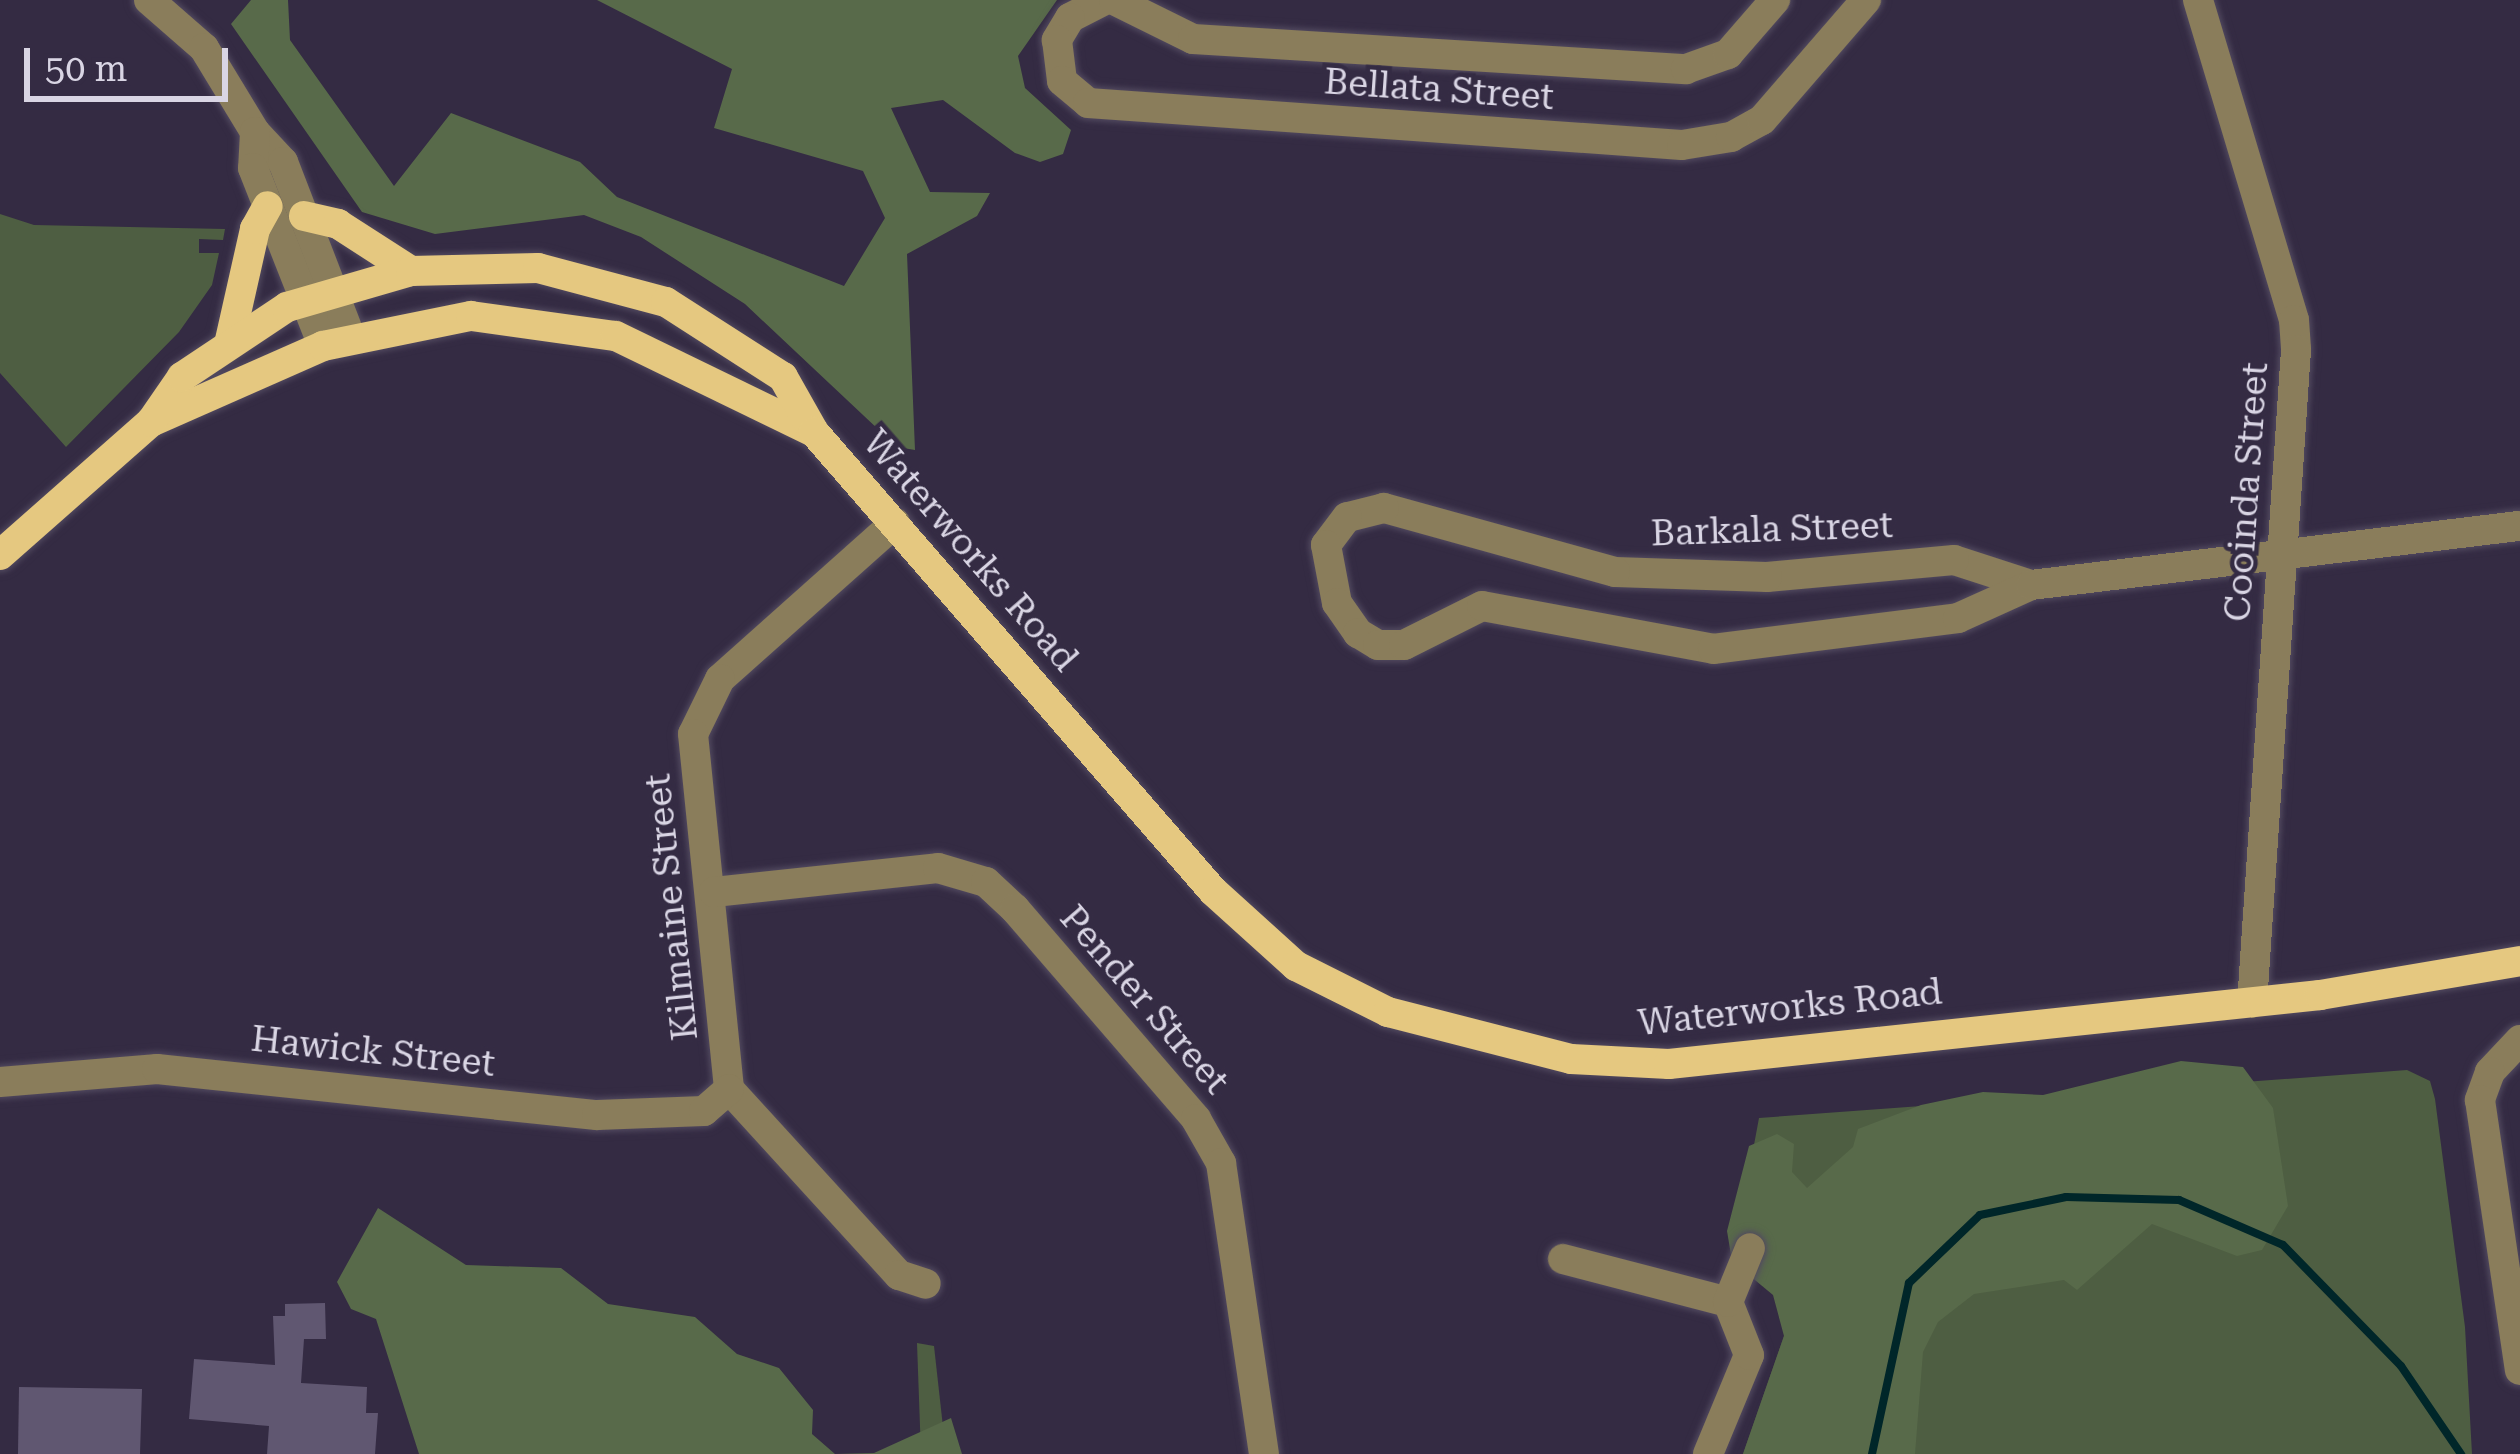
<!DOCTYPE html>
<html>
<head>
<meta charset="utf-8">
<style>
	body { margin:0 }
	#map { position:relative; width:2520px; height:1454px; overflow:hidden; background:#342b43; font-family:"Roboto Serif",serif }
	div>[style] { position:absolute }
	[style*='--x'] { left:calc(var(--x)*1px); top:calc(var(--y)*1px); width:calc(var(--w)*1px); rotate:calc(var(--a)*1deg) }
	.green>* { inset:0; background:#4e5e42 }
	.forest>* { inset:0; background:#586a4a }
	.stream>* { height:8px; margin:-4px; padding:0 4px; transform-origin:4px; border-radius:4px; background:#002629 }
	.building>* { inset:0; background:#605771 }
	.roads { filter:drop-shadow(0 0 3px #524a60) drop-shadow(0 0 3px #524a60) }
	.minor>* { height:30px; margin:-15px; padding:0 15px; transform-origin:15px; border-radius:15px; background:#8a7d5b }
	.major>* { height:30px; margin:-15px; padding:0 15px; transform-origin:15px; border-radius:15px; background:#e5c880 }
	span { translate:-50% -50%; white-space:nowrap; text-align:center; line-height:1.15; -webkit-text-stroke:9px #342b43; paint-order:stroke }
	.street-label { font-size:36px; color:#d9d5e4 }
	.scale { position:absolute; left:24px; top:48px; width:204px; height:54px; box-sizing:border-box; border:6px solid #d9d5e4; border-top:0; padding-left:15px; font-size:36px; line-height:42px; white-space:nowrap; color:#d9d5e4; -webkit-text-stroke:9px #342b43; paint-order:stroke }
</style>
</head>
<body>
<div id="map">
	<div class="green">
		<i style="clip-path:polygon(0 214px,34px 225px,225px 229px,223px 240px,199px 239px,199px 253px,219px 253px,212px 285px,179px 332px,66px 447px,0 373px)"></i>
		<i style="clip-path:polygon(2407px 1070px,2430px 1081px,2435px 1099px,2465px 1327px,2472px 1454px,1743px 1454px,1784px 1336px,1797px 1219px,1742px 1209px,1759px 1118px)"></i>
		<i style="clip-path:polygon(917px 1343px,934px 1346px,946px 1454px,921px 1454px)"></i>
	</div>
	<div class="forest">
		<i style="clip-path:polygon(251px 0,288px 0,290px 40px,394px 186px,451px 113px,580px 162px,617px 197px,844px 286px,885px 218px,863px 171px,714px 128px,732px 69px,597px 0,1057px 0,1018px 56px,1025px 88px,1071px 130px,1063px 154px,1040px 162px,1015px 153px,943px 100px,891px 108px,930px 192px,990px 193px,977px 216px,907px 254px,915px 450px,897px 447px,745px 304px,641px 237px,584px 215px,435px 234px,362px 212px,231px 24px)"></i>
		<i style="clip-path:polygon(2181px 1061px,2243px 1067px,2273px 1108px,2288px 1206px,2262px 1250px,2237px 1256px,2152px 1224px,2077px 1290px,2064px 1280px,1974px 1294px,1938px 1322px,1923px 1352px,1915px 1454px,1743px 1454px,1784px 1336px,1773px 1295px,1732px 1261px,1727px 1231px,1749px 1146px,1777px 1134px,1794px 1144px,1792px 1172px,1807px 1188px,1853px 1147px,1858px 1129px,1921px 1105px,1983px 1092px,2043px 1095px)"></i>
		<i style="clip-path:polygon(378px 1208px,466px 1265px,561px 1268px,608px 1304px,695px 1317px,737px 1354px,779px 1368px,813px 1410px,812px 1434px,835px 1454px,874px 1453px,951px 1418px,962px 1454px,419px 1454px,376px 1319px,351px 1309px,337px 1282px)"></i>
	</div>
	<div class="stream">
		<i style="--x:1872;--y:1454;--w:175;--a:-77.8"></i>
		<i style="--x:1909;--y:1283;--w:98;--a:-43.8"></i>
		<i style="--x:1980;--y:1215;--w:88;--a:-11.8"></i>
		<i style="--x:2066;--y:1197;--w:113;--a:1.5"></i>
		<i style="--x:2179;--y:1200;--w:113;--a:23.4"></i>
		<i style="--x:2283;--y:1245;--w:169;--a:45.7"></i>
		<i style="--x:2401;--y:1366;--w:107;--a:55.7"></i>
	</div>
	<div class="building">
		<i style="clip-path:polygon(325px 1303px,326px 1339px,304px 1339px,301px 1383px,367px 1387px,366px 1413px,378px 1413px,375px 1454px,267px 1454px,269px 1426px,189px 1419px,194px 1359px,275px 1365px,273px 1316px,285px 1316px,285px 1304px)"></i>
		<i style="clip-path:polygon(19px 1387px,142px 1389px,140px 1454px,18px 1454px)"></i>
	</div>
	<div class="roads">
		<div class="minor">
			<i style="--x:149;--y:0;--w:73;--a:41.1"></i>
			<i style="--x:204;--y:48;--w:98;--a:58.7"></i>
			<i style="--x:255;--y:132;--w:41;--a:47"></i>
			<i style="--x:283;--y:162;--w:189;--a:68.9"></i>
			<i style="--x:1105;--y:0;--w:39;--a:153"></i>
			<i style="--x:1070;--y:18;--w:26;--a:121"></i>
			<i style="--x:1057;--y:40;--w:41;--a:83"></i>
			<i style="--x:1062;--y:81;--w:34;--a:40"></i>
			<i style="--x:1088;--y:103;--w:595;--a:4.04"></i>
			<i style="--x:1682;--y:145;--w:50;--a:-9.3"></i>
			<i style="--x:1731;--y:137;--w:35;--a:-29"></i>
			<i style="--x:1762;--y:120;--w:159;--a:-49.1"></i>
			<i style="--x:1114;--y:0;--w:88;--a:26.3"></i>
			<i style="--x:1193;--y:39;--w:494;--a:3.5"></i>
			<i style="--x:1686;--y:69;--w:45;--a:-19.7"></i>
			<i style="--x:1728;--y:54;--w:72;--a:-49"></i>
			<i style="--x:2198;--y:0;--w:334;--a:73.3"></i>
			<i style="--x:2294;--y:320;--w:30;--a:86"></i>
			<i style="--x:2296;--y:350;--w:654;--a:93.85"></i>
			<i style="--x:255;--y:132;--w:36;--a:93"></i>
			<i style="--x:253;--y:168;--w:191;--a:68.5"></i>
			<i style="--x:895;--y:523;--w:234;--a:138.3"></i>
			<i style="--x:720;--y:679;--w:61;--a:116.1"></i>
			<i style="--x:693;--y:734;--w:357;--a:84.2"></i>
			<i style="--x:729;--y:1089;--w:252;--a:47.6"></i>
			<i style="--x:899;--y:1275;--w:28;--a:18"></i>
			<i style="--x:2031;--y:585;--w:81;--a:-162"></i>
			<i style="--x:1954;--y:560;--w:188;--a:174.8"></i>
			<i style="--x:1767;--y:577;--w:152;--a:-178.1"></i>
			<i style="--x:1615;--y:572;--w:240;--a:-164.5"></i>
			<i style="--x:1384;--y:508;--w:38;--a:166"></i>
			<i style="--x:1347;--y:517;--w:35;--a:127"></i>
			<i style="--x:1326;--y:545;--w:59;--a:79.3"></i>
			<i style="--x:1337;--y:603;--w:37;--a:55"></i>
			<i style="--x:1358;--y:633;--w:23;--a:31"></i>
			<i style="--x:1378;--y:645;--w:26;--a:0"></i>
			<i style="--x:1404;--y:645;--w:87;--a:-26.6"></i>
			<i style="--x:1482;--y:606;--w:235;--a:10.5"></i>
			<i style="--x:1713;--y:649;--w:247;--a:-7.2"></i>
			<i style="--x:1958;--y:618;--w:80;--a:-24.3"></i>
			<i style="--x:2031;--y:585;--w:493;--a:-6.9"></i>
			<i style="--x:714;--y:892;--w:225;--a:-6.1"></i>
			<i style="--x:938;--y:868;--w:50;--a:16.3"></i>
			<i style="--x:986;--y:882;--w:40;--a:43"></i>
			<i style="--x:1015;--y:909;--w:277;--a:49.2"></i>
			<i style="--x:1196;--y:1119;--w:51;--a:60.4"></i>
			<i style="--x:1221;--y:1163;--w:294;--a:81.6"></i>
			<i style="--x:2520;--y:1040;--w:44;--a:133.2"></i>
			<i style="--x:2490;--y:1072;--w:30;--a:110"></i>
			<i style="--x:2480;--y:1100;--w:273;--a:81.6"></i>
			<i style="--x:0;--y:1082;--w:158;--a:-4.7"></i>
			<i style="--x:157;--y:1069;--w:442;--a:6"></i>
			<i style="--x:597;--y:1115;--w:107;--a:-2.1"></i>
			<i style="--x:704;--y:1111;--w:33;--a:-41"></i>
			<i style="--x:1563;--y:1259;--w:171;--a:14.6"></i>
			<i style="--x:1708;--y:1454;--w:107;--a:-67.5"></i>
			<i style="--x:1749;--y:1355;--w:57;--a:-111.6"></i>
			<i style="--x:1728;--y:1302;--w:58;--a:-67.8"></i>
		</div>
		<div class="major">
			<i style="--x:304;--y:216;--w:35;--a:13"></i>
			<i style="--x:338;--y:224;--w:87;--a:32.8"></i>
			<i style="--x:230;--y:340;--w:114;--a:-77.3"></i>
			<i style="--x:255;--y:229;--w:26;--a:-61"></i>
			<i style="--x:151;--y:422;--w:188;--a:-23.8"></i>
			<i style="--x:323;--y:346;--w:151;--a:-11.5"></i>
			<i style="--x:471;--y:316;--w:146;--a:7.9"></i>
			<i style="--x:616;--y:336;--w:220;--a:25.9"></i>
			<i style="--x:0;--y:555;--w:201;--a:-41.4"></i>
			<i style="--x:151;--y:422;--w:55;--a:-55.4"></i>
			<i style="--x:182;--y:377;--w:126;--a:-33.7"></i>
			<i style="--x:287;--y:307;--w:129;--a:-16.2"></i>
			<i style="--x:411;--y:271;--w:127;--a:-1.4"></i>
			<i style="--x:538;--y:268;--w:132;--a:14.9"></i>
			<i style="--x:666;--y:302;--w:139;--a:32.7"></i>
			<i style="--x:783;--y:377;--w:63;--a:60.6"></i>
			<i style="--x:814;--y:432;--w:608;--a:49"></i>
			<i style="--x:1213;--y:891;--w:112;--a:42.1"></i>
			<i style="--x:1296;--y:966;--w:103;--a:26.6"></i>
			<i style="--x:1388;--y:1012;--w:189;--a:14.4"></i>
			<i style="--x:1571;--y:1059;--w:98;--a:2.9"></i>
			<i style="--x:1669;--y:1064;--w:655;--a:-6.05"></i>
			<i style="--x:2320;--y:995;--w:203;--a:-9.6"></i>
		</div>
	</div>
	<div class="street-label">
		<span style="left:1439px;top:90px;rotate:4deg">Bellata Street</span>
		<span style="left:2247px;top:492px;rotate:-86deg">Cooinda Street</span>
		<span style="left:1772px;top:530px;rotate:-2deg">Barkala Street</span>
		<span style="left:970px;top:551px;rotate:49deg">Waterworks Road</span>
		<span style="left:672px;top:907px;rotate:-96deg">Kilmaine Street</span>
		<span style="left:1144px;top:1000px;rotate:49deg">Pender Street</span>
		<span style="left:1790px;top:1008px;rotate:-6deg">Waterworks Road</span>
		<span style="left:373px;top:1052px;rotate:6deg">Hawick Street</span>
	</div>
	<div class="scale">50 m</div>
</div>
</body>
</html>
